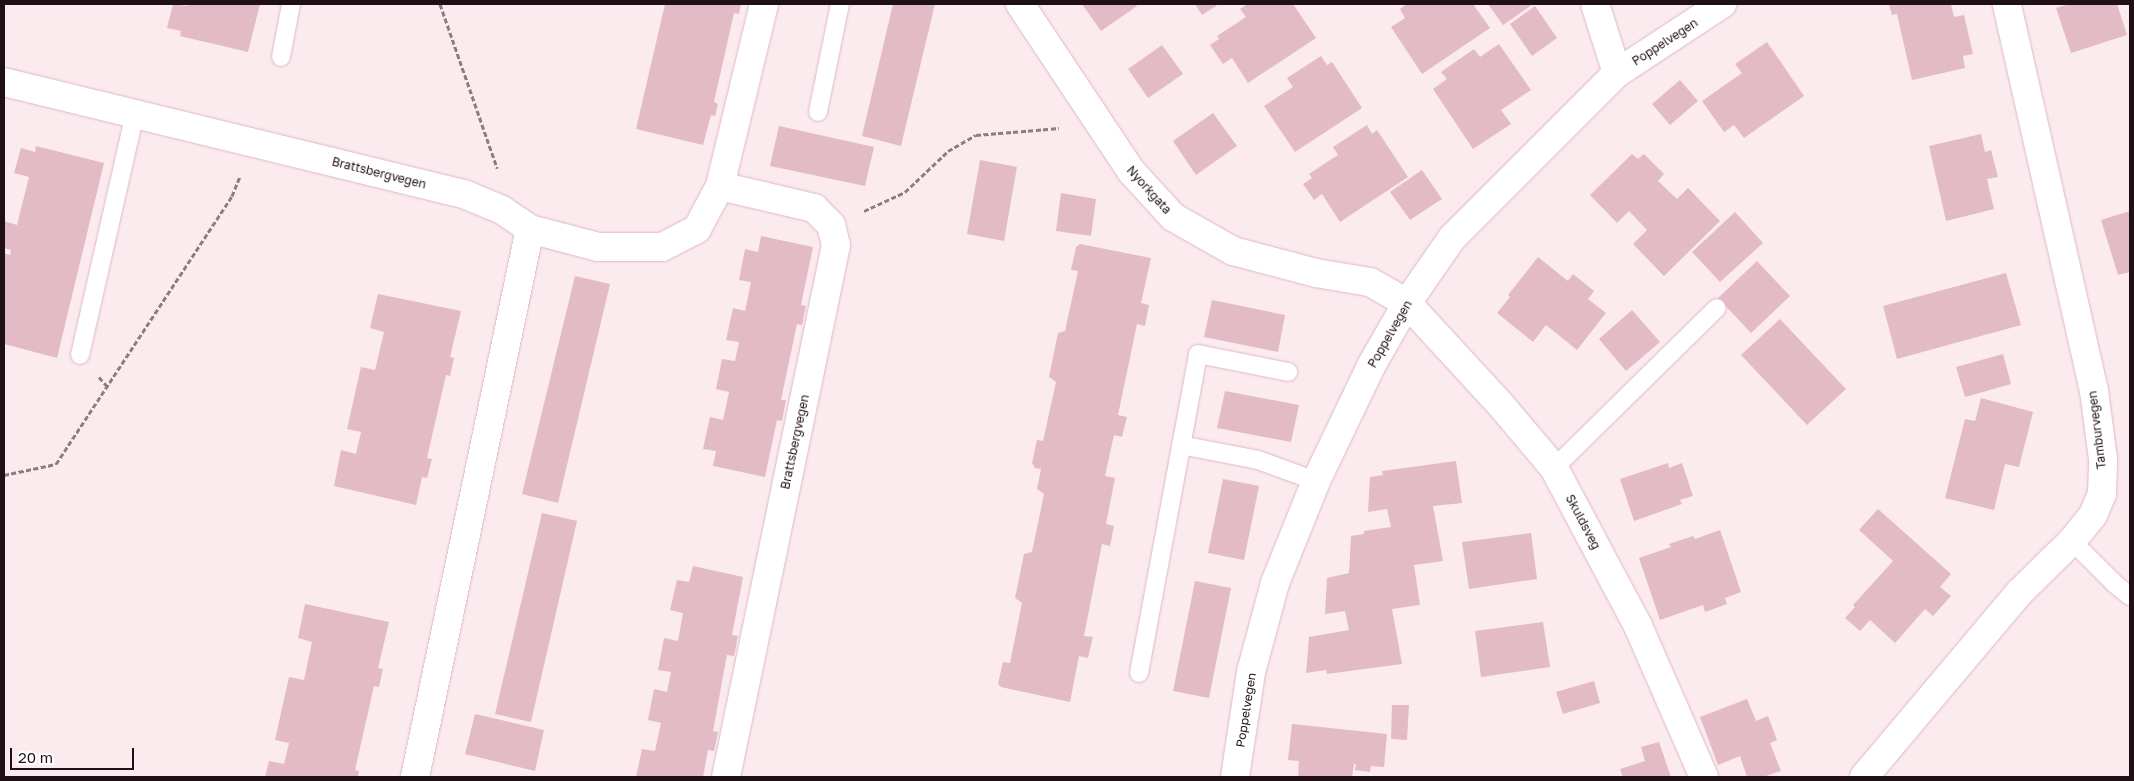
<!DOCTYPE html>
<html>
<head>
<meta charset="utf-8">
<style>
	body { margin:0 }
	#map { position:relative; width:2134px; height:781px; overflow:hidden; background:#fbeaee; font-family:"Golos Text",sans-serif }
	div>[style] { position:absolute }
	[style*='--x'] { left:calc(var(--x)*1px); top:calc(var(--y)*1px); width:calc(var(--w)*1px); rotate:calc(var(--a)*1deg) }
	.building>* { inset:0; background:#e3bbc6 }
	.path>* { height:3px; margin-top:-1.5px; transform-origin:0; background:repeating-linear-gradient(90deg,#8d7d81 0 5px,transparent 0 7.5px) }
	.roads { filter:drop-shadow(0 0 1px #dfb8c3) drop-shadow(0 0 1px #dfb8c3) }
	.lane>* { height:18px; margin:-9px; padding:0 9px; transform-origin:9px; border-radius:9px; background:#fff }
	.street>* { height:28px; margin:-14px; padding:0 14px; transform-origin:14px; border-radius:14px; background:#fff }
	span { translate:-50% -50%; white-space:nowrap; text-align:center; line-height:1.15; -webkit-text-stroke:4px #fff; paint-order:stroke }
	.street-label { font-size:12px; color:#1e1014 }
	.frame { position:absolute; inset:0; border:5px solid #1e1014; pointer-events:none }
	.scale { position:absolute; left:10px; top:748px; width:124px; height:22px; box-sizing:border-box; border:2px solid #1e1014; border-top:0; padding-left:6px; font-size:15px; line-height:18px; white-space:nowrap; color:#1e1014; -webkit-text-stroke:4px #fff; paint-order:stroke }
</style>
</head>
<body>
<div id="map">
	<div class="building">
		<i style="clip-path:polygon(173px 4px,187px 6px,188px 4px,260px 4px,248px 52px,180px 36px,181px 31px,167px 28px)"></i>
		<i style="clip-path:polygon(665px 4px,741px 4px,739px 14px,734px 13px,714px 102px,718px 104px,715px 116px,711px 115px,703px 145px,636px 129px)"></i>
		<i style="clip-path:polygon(893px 4px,935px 4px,901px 146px,862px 136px)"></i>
		<i style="clip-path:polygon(1082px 4px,1135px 4px,1137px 6px,1101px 31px)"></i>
		<i style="clip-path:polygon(1195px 4px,1219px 4px,1202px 15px)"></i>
		<i style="clip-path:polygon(1248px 4px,1293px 4px,1316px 38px,1248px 83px,1232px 58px,1223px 64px,1210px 45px,1219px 39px,1217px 36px,1246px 17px,1240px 9px)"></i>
		<i style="clip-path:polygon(1407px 4px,1473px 4px,1490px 28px,1422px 74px,1391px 27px,1405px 18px,1400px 9px)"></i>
		<i style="clip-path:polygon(1488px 4px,1533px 4px,1503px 25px)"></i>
		<i style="clip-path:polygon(1889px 4px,1951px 4px,1954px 17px,1964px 15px,1973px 54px,1963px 56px,1965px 68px,1912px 80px,1897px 14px,1892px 15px)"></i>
		<i style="clip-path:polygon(2070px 4px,2117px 4px,2127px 35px,2071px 53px,2056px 8px)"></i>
		<i style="clip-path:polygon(1535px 6px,1557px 38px,1532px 56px,1510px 24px)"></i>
		<i style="clip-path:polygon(1767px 42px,1804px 96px,1744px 138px,1734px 125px,1724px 132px,1702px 101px,1742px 73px,1735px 64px)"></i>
		<i style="clip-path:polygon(1499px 44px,1531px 90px,1501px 110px,1511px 124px,1473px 149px,1433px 89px,1447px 79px,1441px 72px,1474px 49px,1480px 57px)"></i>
		<i style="clip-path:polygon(1162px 45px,1183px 74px,1148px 98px,1128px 69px)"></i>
		<i style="clip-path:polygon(1321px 56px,1327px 65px,1332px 62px,1362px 108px,1295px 152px,1264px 106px,1293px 87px,1287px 78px)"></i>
		<i style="clip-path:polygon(1680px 80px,1698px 101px,1670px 125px,1652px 104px)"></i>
		<i style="clip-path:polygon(1213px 113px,1237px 146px,1196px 175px,1173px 141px)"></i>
		<i style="clip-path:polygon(1367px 125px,1372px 134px,1377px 130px,1408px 177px,1340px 222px,1322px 194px,1314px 200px,1303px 184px,1312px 178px,1309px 174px,1338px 155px,1333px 147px)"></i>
		<i style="clip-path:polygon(779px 126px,874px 147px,865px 186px,770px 166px)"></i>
		<i style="clip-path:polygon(1981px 134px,1985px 152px,1991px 150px,1998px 177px,1987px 179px,1994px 209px,1946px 221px,1929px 146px)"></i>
		<i style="clip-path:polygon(36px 146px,104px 163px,57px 358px,4px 344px,4px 253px,10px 255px,11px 250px,4px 248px,4px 221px,17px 225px,29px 177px,14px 173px,21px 148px,35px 152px)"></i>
		<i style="clip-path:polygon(1632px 154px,1638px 159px,1644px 154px,1664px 174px,1658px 181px,1677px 199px,1688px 188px,1720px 221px,1664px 276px,1633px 244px,1647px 230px,1629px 211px,1617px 223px,1590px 195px)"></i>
		<i style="clip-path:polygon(980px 160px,1017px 167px,1004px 241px,967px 234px)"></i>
		<i style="clip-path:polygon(1422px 170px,1442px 199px,1410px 220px,1390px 192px)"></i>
		<i style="clip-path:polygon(1061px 193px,1096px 199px,1091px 236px,1056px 231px)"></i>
		<i style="clip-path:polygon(2130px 211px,2130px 272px,2118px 275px,2101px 220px)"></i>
		<i style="clip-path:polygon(1735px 212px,1763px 243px,1720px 282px,1692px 252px)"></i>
		<i style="clip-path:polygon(761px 236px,813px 247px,801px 305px,806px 306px,802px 325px,797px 324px,781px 400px,786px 400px,782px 421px,777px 420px,765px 477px,713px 466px,716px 451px,703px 449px,710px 417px,723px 420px,729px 392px,716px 389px,722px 359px,735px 361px,739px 342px,726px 340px,733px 308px,745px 311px,751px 282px,739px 280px,745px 249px,758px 252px)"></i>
		<i style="clip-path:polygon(1080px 244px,1151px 258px,1141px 303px,1149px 305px,1145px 326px,1137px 324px,1118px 415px,1127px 417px,1122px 437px,1114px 435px,1105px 476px,1115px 478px,1106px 524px,1114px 526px,1110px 546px,1102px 544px,1084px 636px,1093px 637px,1088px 658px,1079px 656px,1070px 702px,1001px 687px,998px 684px,1003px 662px,1010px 663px,1022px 603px,1015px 598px,1024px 554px,1032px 552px,1044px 494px,1037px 489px,1041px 469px,1035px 468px,1032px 463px,1037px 440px,1043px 441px,1056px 382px,1049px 377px,1058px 333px,1065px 331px,1078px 271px,1071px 270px,1076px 247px)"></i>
		<i style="clip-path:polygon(1538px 257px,1568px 281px,1573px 274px,1594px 291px,1588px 299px,1606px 313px,1577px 350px,1546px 325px,1533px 342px,1497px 313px,1510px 297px,1508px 295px)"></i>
		<i style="clip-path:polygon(1757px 261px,1790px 296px,1751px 333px,1718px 298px)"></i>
		<i style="clip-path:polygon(2006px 273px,2021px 325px,1897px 359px,1883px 306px)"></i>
		<i style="clip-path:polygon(575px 276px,610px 284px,558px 503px,522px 494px)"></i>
		<i style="clip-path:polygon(378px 294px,461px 311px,450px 357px,454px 358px,450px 376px,446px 375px,427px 458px,432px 459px,427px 478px,422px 477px,416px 505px,334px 486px,341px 450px,356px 454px,361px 432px,347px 429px,361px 367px,375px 370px,384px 332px,370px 328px)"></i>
		<i style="clip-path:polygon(1212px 300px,1285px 315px,1278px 352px,1204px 337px)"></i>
		<i style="clip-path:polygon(1632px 310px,1660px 342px,1626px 371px,1599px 339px)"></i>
		<i style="clip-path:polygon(1780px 319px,1846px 389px,1807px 425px,1741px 355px)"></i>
		<i style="clip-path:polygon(2003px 354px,2011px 384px,1965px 397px,1956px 367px)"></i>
		<i style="clip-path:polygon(1225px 391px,1299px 405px,1291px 442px,1217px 428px)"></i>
		<i style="clip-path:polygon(1981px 398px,2033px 412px,2019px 467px,2005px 464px,1994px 510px,1945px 498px,1965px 419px,1975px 421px)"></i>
		<i style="clip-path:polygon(1456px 461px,1462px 503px,1433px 506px,1443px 561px,1414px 565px,1420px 605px,1392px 609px,1402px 664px,1327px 674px,1326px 670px,1306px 673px,1309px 637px,1349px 630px,1345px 611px,1325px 614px,1327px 578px,1349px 573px,1351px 536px,1364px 534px,1364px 531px,1391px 527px,1387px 509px,1368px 512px,1370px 477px,1383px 475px,1382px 471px)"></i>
		<i style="clip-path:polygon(1668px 463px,1669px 468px,1682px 463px,1693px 496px,1680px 500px,1682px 504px,1634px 521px,1620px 479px)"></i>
		<i style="clip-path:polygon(1223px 479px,1259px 486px,1244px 560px,1208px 553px)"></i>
		<i style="clip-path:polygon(1878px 509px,1951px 574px,1940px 587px,1951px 596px,1933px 616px,1925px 609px,1895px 643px,1870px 620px,1860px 631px,1845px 618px,1855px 607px,1853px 605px,1893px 561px,1859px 530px)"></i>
		<i style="clip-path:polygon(542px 513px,577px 521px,531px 722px,495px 714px)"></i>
		<i style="clip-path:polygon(1720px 530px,1741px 592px,1725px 598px,1727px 604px,1705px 612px,1703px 605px,1660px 620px,1639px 558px,1671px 547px,1669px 544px,1693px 536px,1695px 539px)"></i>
		<i style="clip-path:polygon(1531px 533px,1537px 579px,1469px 589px,1462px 542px)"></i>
		<i style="clip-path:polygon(693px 566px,743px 577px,732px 635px,738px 636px,734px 656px,727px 655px,713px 731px,718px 732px,714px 751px,708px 750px,703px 777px,636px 777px,642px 749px,655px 751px,661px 723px,648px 720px,654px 689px,667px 692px,671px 672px,658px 670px,664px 638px,678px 641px,683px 613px,670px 610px,677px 580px,689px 582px)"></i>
		<i style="clip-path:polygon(1195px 581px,1231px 588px,1209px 698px,1173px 691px)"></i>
		<i style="clip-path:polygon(305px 604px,389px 622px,378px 668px,383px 669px,379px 687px,374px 686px,355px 770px,359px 771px,358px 777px,265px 777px,269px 761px,284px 764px,289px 743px,275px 740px,289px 677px,304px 680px,312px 642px,298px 638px)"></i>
		<i style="clip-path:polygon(1543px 622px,1550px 667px,1481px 677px,1475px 631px)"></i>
		<i style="clip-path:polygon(1594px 681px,1600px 703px,1563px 714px,1556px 692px)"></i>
		<i style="clip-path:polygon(1747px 699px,1756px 721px,1768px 716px,1777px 740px,1770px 743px,1781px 771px,1763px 777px,1747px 777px,1740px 756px,1718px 765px,1700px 717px)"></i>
		<i style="clip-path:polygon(1392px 705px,1409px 705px,1407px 740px,1391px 739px)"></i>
		<i style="clip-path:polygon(475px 714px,544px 730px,535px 771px,465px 754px)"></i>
		<i style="clip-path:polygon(1292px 724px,1387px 734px,1384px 767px,1371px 766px,1370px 772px,1355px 770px,1356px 764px,1354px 764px,1352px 777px,1298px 777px,1299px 761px,1288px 760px)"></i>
		<i style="clip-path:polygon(1659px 742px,1671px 777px,1623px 777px,1620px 769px,1645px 761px,1641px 747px)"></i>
	</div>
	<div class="path">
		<i style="--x:440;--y:4;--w:174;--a:70.8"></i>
		<i style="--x:864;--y:211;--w:45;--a:-24.9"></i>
		<i style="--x:905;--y:192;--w:59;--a:-43.6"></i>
		<i style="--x:948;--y:151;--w:32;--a:-30"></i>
		<i style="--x:976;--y:135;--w:83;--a:-4.8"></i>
		<i style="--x:99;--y:377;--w:12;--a:48"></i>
		<i style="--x:4;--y:475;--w:53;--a:-11.9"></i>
		<i style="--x:56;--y:464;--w:321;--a:-56.7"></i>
		<i style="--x:232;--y:196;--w:22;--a:-68"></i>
	</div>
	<div class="roads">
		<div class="lane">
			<i style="--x:281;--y:57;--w:54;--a:-79.3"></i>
			<i style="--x:818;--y:112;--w:110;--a:-78.5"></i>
			<i style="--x:80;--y:355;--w:248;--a:-77.2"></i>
			<i style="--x:1181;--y:445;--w:78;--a:11"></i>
			<i style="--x:1258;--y:460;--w:62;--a:19.9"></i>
			<i style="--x:1554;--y:468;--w:228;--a:-44.5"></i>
			<i style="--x:2072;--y:541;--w:61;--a:45"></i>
			<i style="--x:2115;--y:584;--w:19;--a:39"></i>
			<i style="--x:1139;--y:673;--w:324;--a:-79.5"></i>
			<i style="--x:1198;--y:354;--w:92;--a:11.3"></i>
		</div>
		<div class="street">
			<i style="--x:1020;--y:4;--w:201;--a:56.4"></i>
			<i style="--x:1131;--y:171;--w:62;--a:47.6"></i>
			<i style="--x:1173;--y:217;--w:69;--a:29.5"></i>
			<i style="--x:1233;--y:251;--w:86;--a:14.8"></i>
			<i style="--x:1316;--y:273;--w:55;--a:9.5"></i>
			<i style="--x:1370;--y:282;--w:43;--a:29.6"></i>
			<i style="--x:1407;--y:303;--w:137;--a:47.4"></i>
			<i style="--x:1500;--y:404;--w:84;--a:49.8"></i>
			<i style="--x:1554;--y:468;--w:179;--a:62"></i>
			<i style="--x:1638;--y:626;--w:165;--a:66.4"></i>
			<i style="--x:1595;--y:4;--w:72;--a:72.3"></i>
			<i style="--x:4;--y:82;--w:473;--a:13.7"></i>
			<i style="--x:464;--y:194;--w:41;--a:22.8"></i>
			<i style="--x:502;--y:210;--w:34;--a:34"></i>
			<i style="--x:530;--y:229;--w:70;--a:14.8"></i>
			<i style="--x:598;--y:247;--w:64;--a:0"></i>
			<i style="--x:662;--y:247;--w:39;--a:-27"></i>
			<i style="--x:697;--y:229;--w:49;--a:-61.9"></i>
			<i style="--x:720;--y:186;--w:187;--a:-76.4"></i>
			<i style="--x:720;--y:186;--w:97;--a:13.2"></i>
			<i style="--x:814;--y:208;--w:24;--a:45"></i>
			<i style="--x:831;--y:225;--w:21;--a:76"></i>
			<i style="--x:836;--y:245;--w:543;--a:101.68"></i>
			<i style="--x:415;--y:777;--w:560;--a:-78.15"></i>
			<i style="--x:1235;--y:777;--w:106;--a:-81.3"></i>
			<i style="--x:1251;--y:672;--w:92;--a:-74.9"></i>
			<i style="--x:1275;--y:583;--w:110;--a:-68.1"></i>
			<i style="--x:1316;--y:481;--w:127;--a:-64.4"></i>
			<i style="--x:1371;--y:366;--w:73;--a:-60.3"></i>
			<i style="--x:1407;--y:303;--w:79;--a:-55.3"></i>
			<i style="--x:1452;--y:238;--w:233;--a:-45"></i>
			<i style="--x:1617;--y:73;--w:126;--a:-33.3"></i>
			<i style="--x:1864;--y:777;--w:241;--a:-49.9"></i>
			<i style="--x:2019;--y:593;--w:74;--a:-44.5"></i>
			<i style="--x:2072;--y:541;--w:33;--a:-51"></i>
			<i style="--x:2093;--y:515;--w:23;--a:-67"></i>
			<i style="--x:2102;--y:494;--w:35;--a:-88"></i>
			<i style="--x:2103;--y:459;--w:69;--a:-97.5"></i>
			<i style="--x:2094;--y:391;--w:397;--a:-102.7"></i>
		</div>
	</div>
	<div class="street-label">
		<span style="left:1665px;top:42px;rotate:-33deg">Poppelvegen</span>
		<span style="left:379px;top:173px;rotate:14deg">Brattsbergvegen</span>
		<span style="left:1149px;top:190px;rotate:48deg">Nyorkgata</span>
		<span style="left:1390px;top:334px;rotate:-60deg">Poppelvegen</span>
		<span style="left:2097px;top:430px;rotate:-97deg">Tamburvegen</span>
		<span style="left:795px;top:442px;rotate:-78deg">Brattsbergvegen</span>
		<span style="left:1583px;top:522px;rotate:62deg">Skuldsveg</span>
		<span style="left:1246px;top:710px;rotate:-81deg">Poppelvegen</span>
	</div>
	<div class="frame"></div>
	<div class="scale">20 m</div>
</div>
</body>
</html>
